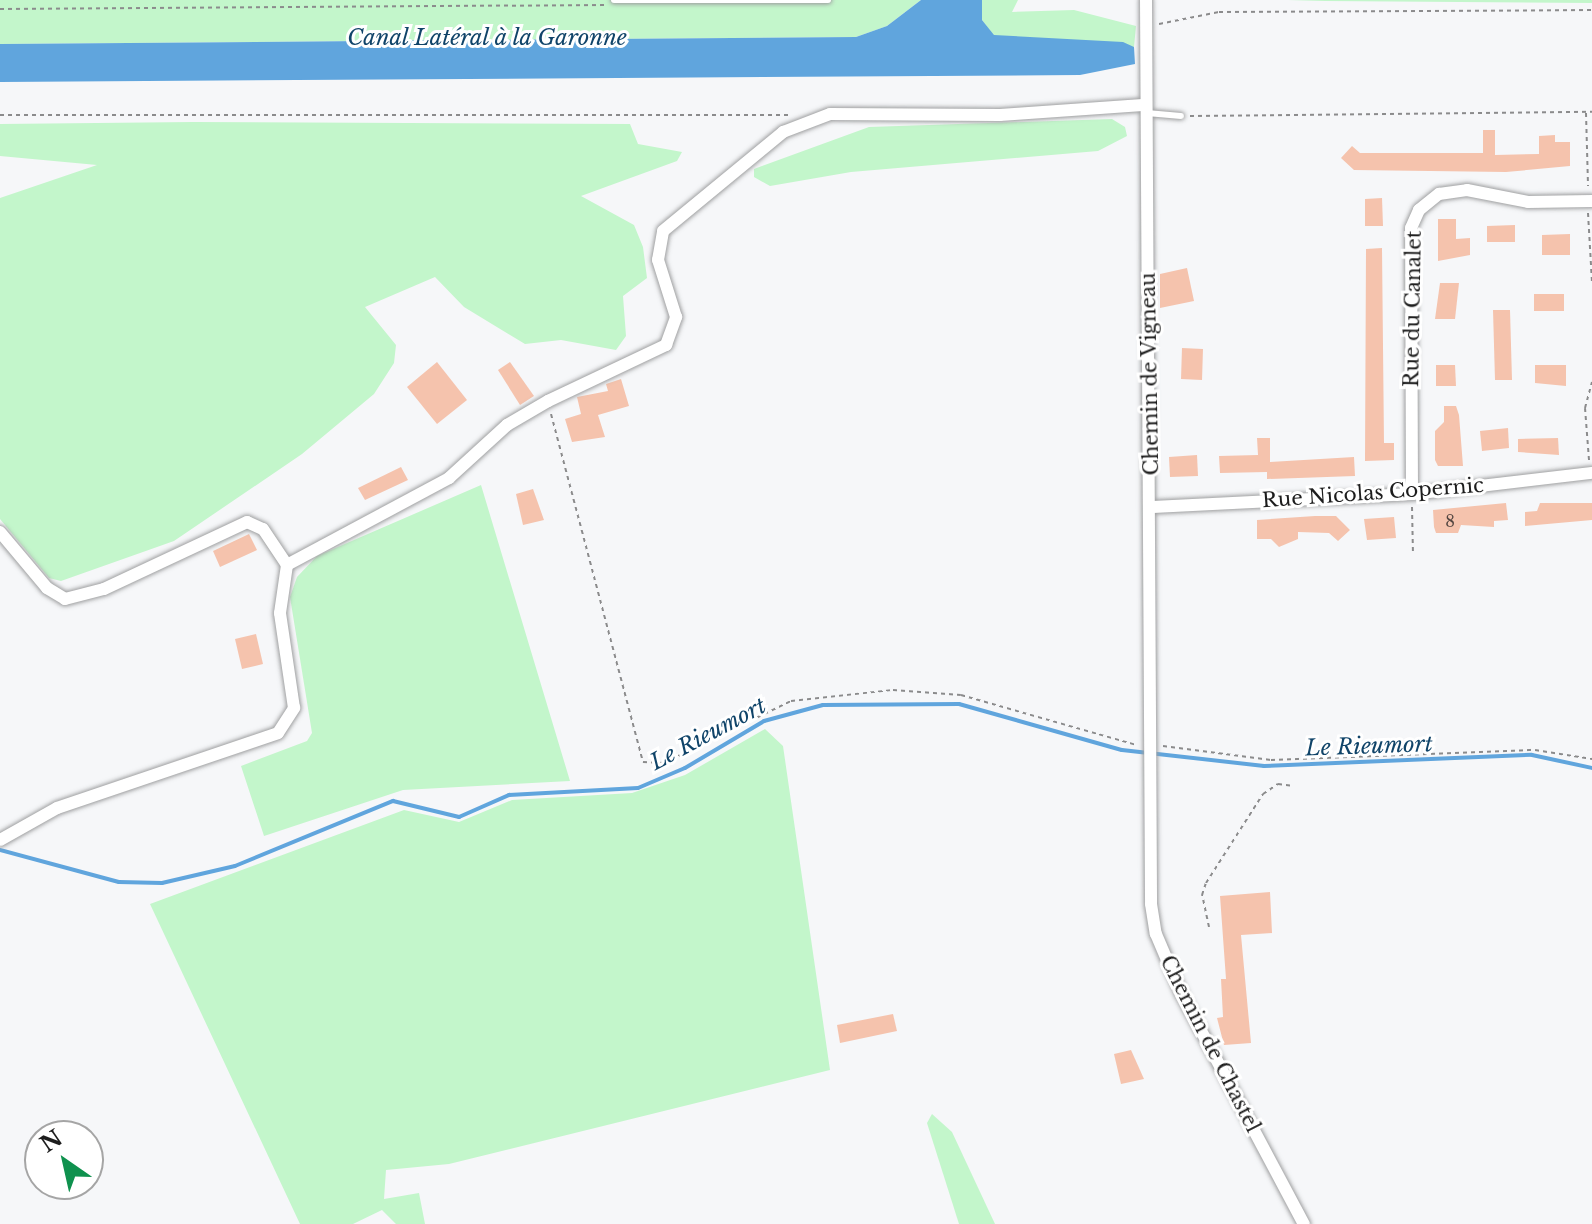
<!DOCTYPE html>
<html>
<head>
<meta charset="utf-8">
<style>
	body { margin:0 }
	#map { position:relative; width:1592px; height:1224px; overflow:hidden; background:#f6f7f9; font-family:"Libre Baskerville",serif }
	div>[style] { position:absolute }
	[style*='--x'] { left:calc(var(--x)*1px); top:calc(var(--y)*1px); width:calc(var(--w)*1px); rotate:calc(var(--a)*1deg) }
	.green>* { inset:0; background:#c3f6cb }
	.water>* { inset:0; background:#60a5dd }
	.stream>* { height:4px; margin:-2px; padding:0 2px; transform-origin:2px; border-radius:2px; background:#60a5dd }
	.building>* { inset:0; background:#f5c3ad }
	.path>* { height:2px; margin-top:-1px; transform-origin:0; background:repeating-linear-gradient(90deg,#8b8b8c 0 4px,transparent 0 8px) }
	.roads { filter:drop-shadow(0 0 2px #9fa0a1) drop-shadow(0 0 2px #9fa0a1) }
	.lane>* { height:6px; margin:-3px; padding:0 3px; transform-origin:3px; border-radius:3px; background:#fff }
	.street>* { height:12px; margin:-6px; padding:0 6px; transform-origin:6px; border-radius:6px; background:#fff }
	span { translate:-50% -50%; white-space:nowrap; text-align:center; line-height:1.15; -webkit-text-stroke:6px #fff; paint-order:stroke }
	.number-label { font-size:16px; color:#534641 }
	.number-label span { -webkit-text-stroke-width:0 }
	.street-label { font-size:20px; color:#1d1d1d }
	.water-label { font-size:22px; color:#104469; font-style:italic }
	.north { position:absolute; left:24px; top:1120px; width:80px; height:80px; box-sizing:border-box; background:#fff; border:2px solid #a5a5a5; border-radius:50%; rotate:326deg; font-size:22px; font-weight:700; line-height:32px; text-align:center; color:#1d1d1d }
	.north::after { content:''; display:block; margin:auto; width:28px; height:36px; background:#0f914e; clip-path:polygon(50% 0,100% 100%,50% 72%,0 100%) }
</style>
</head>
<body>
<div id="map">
	<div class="green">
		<i style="clip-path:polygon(0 0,921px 0,887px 26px,856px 37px,0 44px)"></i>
		<i style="clip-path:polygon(982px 0,1018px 0,1012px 12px,1074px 10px,1136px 26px,1134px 47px,994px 36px,982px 20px)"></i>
		<i style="clip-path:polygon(1288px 0,1592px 0,1592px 3px,1325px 1px)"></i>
		<i style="clip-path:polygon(1112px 119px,1125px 127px,1127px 136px,1098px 151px,851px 172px,770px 186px,754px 177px,754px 169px,869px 127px)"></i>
		<i style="clip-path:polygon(193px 122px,630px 124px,638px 144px,682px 152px,677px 161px,581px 196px,634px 225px,643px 247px,647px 278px,623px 296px,626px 336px,616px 350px,561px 340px,525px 344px,464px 307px,435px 277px,365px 307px,396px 345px,394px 363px,374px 394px,302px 454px,174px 541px,61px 581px,49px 578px,0 519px,0 198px,97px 165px,0 156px,0 124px)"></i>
		<i style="clip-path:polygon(481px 485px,570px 781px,403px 790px,264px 836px,241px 766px,307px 741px,312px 733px,290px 597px,297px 577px,317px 556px)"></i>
		<i style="clip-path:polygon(765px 729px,783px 746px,830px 1070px,449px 1164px,386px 1170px,384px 1199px,419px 1193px,425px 1224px,396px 1224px,382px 1210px,353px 1224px,300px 1224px,150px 904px,404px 810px,459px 822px,512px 800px,632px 793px,685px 775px)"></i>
		<i style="clip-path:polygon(932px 1114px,952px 1132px,995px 1224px,959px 1224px,927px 1123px)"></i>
	</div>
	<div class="water">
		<i style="clip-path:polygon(921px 0,982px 0,982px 20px,994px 35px,1123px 42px,1134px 47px,1135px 64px,1080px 75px,0 82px,0 44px,856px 37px,887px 26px)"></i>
	</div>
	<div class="stream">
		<i style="--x:0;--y:850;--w:123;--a:15.1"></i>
		<i style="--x:119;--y:882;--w:43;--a:1.3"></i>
		<i style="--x:162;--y:883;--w:75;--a:-13.1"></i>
		<i style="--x:235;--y:866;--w:171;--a:-22.4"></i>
		<i style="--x:393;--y:801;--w:68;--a:13.6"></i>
		<i style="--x:459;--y:817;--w:55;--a:-23.7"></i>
		<i style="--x:509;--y:795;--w:129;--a:-3.1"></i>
		<i style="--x:638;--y:788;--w:51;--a:-23.1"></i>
		<i style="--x:685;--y:768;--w:92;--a:-30.7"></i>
		<i style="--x:764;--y:721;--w:61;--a:-15.2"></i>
		<i style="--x:823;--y:705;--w:136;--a:-0.4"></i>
		<i style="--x:959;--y:704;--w:169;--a:15.8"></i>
		<i style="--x:1122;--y:750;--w:143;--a:6.4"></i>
		<i style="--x:1264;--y:766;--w:268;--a:-2.4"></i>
		<i style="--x:1532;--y:755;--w:61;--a:12.2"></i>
	</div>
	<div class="building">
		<i style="clip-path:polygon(1483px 130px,1495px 130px,1495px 155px,1539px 154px,1539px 136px,1555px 135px,1555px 142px,1570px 142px,1570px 166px,1506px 172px,1354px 170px,1341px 158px,1352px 146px,1360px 153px,1483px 153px)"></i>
		<i style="clip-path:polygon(1382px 198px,1383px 226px,1365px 226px,1365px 199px)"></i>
		<i style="clip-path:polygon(1438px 219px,1456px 219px,1456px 239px,1470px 238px,1470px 255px,1438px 261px)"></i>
		<i style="clip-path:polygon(1515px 225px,1515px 242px,1487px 242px,1487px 226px)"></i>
		<i style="clip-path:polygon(1570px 234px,1570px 255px,1542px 255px,1542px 235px)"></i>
		<i style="clip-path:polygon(1382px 248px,1384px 443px,1394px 443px,1394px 460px,1365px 461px,1366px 249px)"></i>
		<i style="clip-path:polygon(1187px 268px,1194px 301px,1160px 308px,1160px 274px)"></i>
		<i style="clip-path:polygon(1440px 283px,1459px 283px,1455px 319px,1435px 319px)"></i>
		<i style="clip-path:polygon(1534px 294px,1564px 294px,1564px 311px,1534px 311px)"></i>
		<i style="clip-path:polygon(1493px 310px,1510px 310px,1512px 380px,1495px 380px)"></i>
		<i style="clip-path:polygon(1182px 348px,1203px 349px,1202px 380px,1181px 379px)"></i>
		<i style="clip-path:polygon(437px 362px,467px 400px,437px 424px,407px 387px)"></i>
		<i style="clip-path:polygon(510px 362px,534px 396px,520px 405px,498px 370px)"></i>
		<i style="clip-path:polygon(1436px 365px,1455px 365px,1456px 386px,1436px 386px)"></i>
		<i style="clip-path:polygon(1535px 365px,1566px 365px,1566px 386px,1535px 383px)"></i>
		<i style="clip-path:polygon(621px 379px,629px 406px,598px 415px,605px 437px,572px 442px,565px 419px,581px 414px,577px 397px,608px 391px,606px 384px)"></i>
		<i style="clip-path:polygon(1444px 406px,1456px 406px,1459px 415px,1463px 466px,1438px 466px,1435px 460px,1435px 431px,1444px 422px)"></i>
		<i style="clip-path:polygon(1508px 428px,1509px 448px,1482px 451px,1480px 431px)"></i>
		<i style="clip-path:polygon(1257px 438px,1270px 438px,1270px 462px,1354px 457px,1355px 476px,1267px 479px,1267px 472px,1220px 473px,1219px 456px,1258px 455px)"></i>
		<i style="clip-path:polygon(1558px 438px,1559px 455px,1518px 452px,1518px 439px)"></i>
		<i style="clip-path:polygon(1197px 455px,1198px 476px,1170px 477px,1169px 457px)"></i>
		<i style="clip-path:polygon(401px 467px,408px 480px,365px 500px,358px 488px)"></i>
		<i style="clip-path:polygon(533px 489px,544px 520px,523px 525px,516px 494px)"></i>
		<i style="clip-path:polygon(1506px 503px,1508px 520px,1494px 521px,1494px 527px,1461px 525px,1458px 533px,1436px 533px,1434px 527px,1433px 510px)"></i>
		<i style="clip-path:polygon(1540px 503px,1592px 503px,1592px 520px,1525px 526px,1525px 512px,1537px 511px)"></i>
		<i style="clip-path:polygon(1315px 516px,1336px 516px,1350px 530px,1338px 541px,1329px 533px,1298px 532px,1298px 539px,1279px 547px,1271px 539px,1257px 539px,1257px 520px)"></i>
		<i style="clip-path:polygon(1394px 517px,1396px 538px,1367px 540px,1364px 519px)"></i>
		<i style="clip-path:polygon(249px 534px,257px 550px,220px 567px,213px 551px)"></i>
		<i style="clip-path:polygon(256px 634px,263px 664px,242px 669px,235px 639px)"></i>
		<i style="clip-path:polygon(1270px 892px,1272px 933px,1241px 935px,1251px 1043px,1224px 1045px,1217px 1018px,1223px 1017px,1221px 979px,1226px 979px,1220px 896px)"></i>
		<i style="clip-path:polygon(893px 1014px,897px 1031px,840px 1043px,837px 1025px)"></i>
		<i style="clip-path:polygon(1131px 1050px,1144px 1079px,1121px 1084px,1114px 1054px)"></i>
	</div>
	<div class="path">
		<i style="--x:0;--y:9;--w:605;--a:-0.38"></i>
		<i style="--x:1159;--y:24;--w:61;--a:-11.3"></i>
		<i style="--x:1219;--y:12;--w:373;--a:-0.3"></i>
		<i style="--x:1586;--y:113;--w:73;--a:88.4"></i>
		<i style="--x:0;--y:115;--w:791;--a:0"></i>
		<i style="--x:1190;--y:116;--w:402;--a:-0.6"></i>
		<i style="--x:1588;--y:213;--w:70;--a:86.7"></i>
		<i style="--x:551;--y:414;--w:360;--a:75.2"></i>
		<i style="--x:643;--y:762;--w:21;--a:3"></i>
		<i style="--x:664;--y:763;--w:141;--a:-26"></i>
		<i style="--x:791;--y:701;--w:103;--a:-6.2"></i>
		<i style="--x:893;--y:690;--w:68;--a:4.2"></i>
		<i style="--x:961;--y:695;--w:183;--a:15.9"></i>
		<i style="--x:1589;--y:460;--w:52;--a:-94.4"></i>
		<i style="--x:1585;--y:408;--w:27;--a:-75"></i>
		<i style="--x:1412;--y:507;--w:47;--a:88.8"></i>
		<i style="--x:1163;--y:746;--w:109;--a:7.4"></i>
		<i style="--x:1271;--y:760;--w:264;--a:-2.2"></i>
		<i style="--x:1535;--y:750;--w:58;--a:9"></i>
		<i style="--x:1209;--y:927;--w:33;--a:-102"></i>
		<i style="--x:1202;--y:895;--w:13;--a:-72"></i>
		<i style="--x:1206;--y:883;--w:106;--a:-57.4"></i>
		<i style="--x:1263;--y:794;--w:18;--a:-34"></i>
		<i style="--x:1278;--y:784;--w:16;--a:7"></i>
	</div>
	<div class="roads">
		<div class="lane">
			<i style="--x:614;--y:0;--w:214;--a:0"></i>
			<i style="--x:1147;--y:113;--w:34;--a:5"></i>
		</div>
		<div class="street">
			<i style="--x:1146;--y:0;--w:904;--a:89.68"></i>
			<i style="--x:1151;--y:904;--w:30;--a:81"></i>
			<i style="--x:1156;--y:934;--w:64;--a:67"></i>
			<i style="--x:1181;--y:993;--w:262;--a:62"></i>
			<i style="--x:1412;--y:494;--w:266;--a:-90.2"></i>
			<i style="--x:1411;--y:228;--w:20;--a:-66"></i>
			<i style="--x:1419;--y:210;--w:26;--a:-39"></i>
			<i style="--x:1439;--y:194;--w:28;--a:-8"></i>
			<i style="--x:1467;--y:190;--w:62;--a:11.1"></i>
			<i style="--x:1528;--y:202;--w:64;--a:-0.9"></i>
			<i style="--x:1153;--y:507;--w:259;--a:-2.9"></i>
			<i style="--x:1412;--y:494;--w:181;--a:-6.7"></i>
			<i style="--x:0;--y:532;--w:73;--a:50"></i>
			<i style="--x:47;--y:588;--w:21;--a:31"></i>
			<i style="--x:65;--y:599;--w:40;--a:-14.4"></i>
			<i style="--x:104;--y:589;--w:158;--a:-25.1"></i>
			<i style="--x:247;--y:522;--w:17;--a:24"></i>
			<i style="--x:263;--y:529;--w:43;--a:56.3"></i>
			<i style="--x:0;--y:840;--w:65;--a:-29.3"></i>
			<i style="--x:57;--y:808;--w:233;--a:-18.7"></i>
			<i style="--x:278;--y:733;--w:30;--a:-57"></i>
			<i style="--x:294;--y:708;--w:96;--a:-98.4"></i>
			<i style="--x:280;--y:613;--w:49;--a:-81.7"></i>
			<i style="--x:287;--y:565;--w:184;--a:-28.2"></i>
			<i style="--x:449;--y:478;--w:79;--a:-42.4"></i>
			<i style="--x:507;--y:425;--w:48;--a:-30.3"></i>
			<i style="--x:548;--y:401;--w:131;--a:-25.4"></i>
			<i style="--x:666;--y:345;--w:30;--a:-70"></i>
			<i style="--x:676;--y:317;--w:60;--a:-107.5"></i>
			<i style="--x:658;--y:260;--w:29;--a:-80"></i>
			<i style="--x:663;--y:231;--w:156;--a:-39.5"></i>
			<i style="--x:783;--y:132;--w:50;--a:-21"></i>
			<i style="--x:830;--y:114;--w:170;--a:0.3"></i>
			<i style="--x:1000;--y:115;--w:143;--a:-4"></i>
		</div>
	</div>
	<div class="number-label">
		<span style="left:1450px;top:521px">8</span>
	</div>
	<div class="street-label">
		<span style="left:1413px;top:309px;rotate:-89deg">Rue du Canalet</span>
		<span style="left:1150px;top:374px;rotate:-91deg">Chemin de Vigneau</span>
		<span style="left:1373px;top:493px;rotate:-4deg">Rue Nicolas Copernic</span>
		<span style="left:1210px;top:1044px;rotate:63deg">Chemin de Chastel</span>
	</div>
	<div class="water-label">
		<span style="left:487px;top:38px">Canal Latéral à la Garonne</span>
		<span style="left:708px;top:734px;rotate:-28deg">Le Rieumort</span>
		<span style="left:1369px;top:746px;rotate:-2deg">Le Rieumort</span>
	</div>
	<div class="north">N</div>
</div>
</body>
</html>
